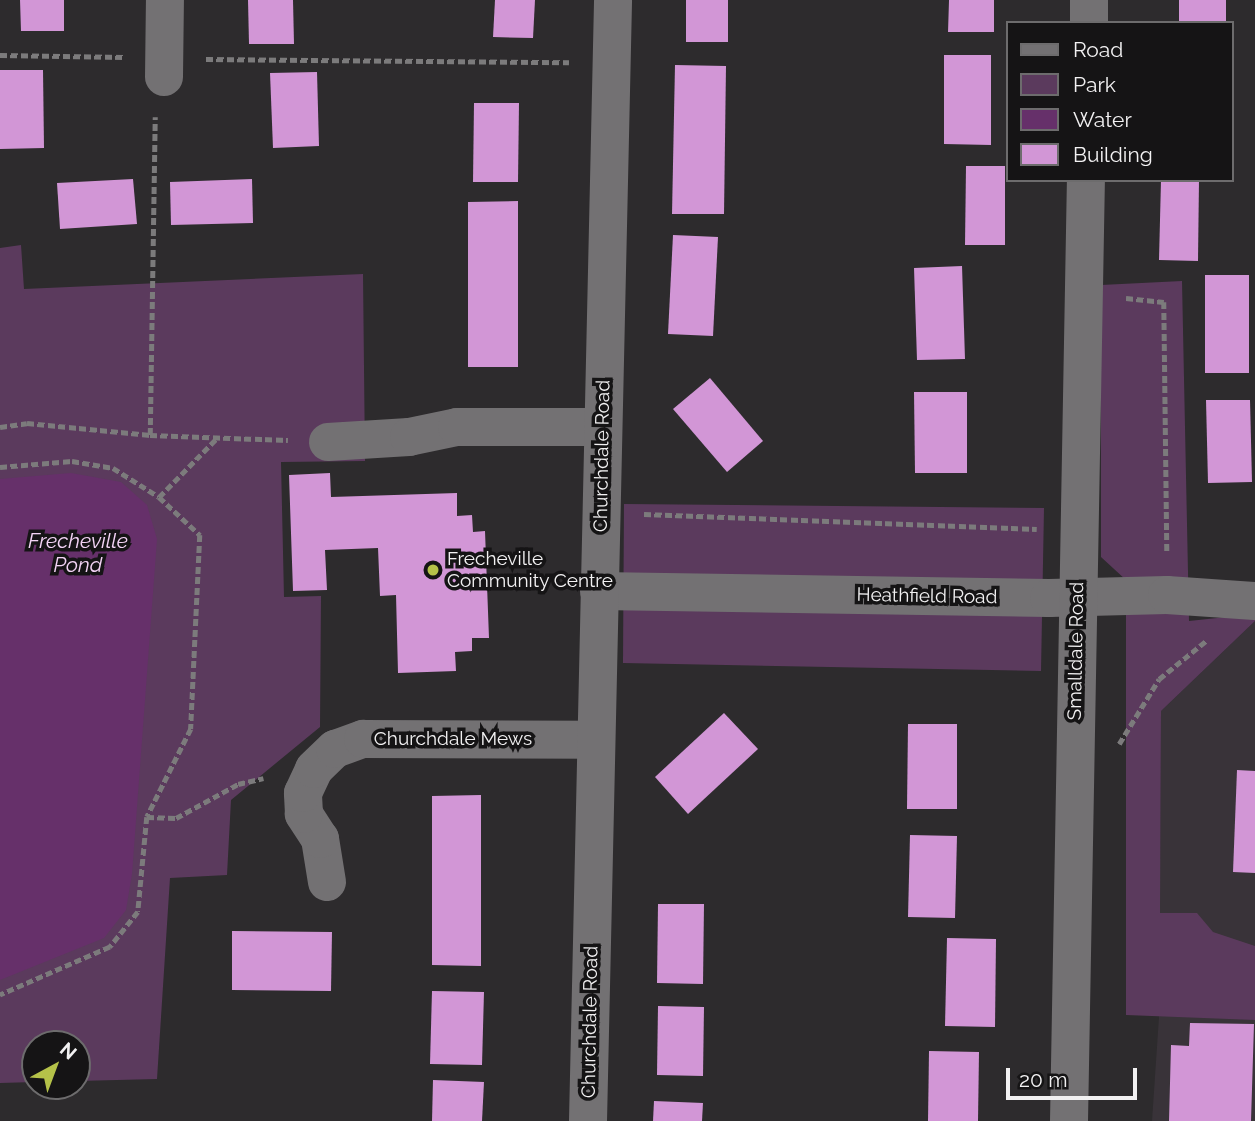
<!DOCTYPE html>
<html>
<head>
<meta charset="utf-8">
<style>
	body { margin:0 }
	#map { position:relative; width:1255px; height:1121px; overflow:hidden; background:#2d2b2d; font-family:Raleway,sans-serif }
	div>[style] { position:absolute }
	[style*='--x'] { left:calc(var(--x)*1px); top:calc(var(--y)*1px); width:calc(var(--w)*1px); rotate:calc(var(--a)*1deg) }
	.built>* { inset:0; background:#393339 }
	.green>* { inset:0; background:#5b3a5d }
	.water>* { inset:0; background:#66306a }
	.building>* { inset:0; background:#d296d6 }
	.path>* { height:4.5px; margin-top:-2.25px; transform-origin:0; background:repeating-linear-gradient(90deg,#7c7b7c 0 7px,transparent 0 10.5px) }
	.minor>* { height:38px; margin:-19px; padding:0 19px; transform-origin:19px; border-radius:19px; background:#737173 }
	.dots>* { width:19px; height:19px; translate:-50% -50%; box-sizing:border-box; border:4px solid #151415; border-radius:50% }
	span { translate:-50% -50%; white-space:nowrap; text-align:center; line-height:1.15; -webkit-text-stroke:7px #151415; paint-order:stroke }
	.street-label { font-size:19px; color:#f2f1f2 }
	.poi-label { font-size:19px; color:#f2f1f2 }
	.left { translate:0 -50%; text-align:left }
	.water-label { font-size:21px; color:#f3d3f5; font-style:italic }
	.legend { position:absolute; left:1006px; top:21px; width:228px; height:161px; box-sizing:border-box; background:#151415; border:2px solid #6d6c6d; margin:0; padding:9px 12px; list-style:none; font-size:21px; color:#f2f1f2 }
	.legend li { display:flex; align-items:center; gap:14px; height:35px }
	.legend b { width:35px; border:2px solid #6d6c6d }
	.north { position:absolute; left:21px; top:1030px; width:70px; height:70px; box-sizing:border-box; background:#151415; border:2px solid #6d6c6d; border-radius:50%; rotate:41deg; font-size:19px; font-weight:700; line-height:28px; text-align:center; color:#f2f1f2 }
	.north::after { content:''; display:block; margin:auto; width:24px; height:32px; background:#b5c249; clip-path:polygon(50% 0,100% 100%,50% 72%,0 100%) }
	.scale { position:absolute; left:1006px; top:1068px; width:131px; height:32px; box-sizing:border-box; border:4px solid #f2f1f2; border-top:0; padding-left:9px; font-size:21px; line-height:24px; white-space:nowrap; color:#f2f1f2; -webkit-text-stroke:5px #151415; paint-order:stroke }
</style>
</head>
<body>
<div id="map">
	<div class="built">
		<i style="clip-path:polygon(1255px 621px,1255px 1121px,1152px 1121px,1159px 1017px,1161px 711px)"></i>
	</div>
	<div class="green">
		<i style="clip-path:polygon(21px 245px,24px 289px,363px 274px,365px 461px,281px 462px,284px 597px,321px 596px,320px 727px,231px 800px,227px 875px,170px 878px,157px 1079px,77px 1081px,77px 1044px,35px 1044px,35px 1082px,0 1083px,0 248px)"></i>
		<i style="clip-path:polygon(1182px 281px,1189px 621px,1255px 614px,1255px 621px,1161px 711px,1160px 913px,1197px 913px,1213px 932px,1255px 946px,1255px 1020px,1126px 1015px,1126px 580px,1101px 557px,1101px 285px)"></i>
		<i style="clip-path:polygon(624px 504px,1044px 508px,1041px 671px,623px 663px)"></i>
	</div>
	<div class="water">
		<i style="clip-path:polygon(71px 473px,121px 482px,147px 505px,157px 539px,132px 874px,126px 910px,104px 938px,0 980px,0 479px)"></i>
	</div>
	<div class="building">
		<i style="clip-path:polygon(20px 0,64px 0,64px 31px,21px 31px)"></i>
		<i style="clip-path:polygon(248px 0,293px 0,294px 44px,249px 44px)"></i>
		<i style="clip-path:polygon(495px 0,535px 0,533px 38px,493px 37px)"></i>
		<i style="clip-path:polygon(686px 0,728px 0,728px 42px,686px 42px)"></i>
		<i style="clip-path:polygon(949px 0,994px 0,994px 32px,948px 32px)"></i>
		<i style="clip-path:polygon(1179px 0,1226px 0,1226px 23px,1179px 23px)"></i>
		<i style="clip-path:polygon(944px 55px,991px 55px,991px 145px,944px 144px)"></i>
		<i style="clip-path:polygon(675px 65px,726px 66px,724px 214px,672px 214px)"></i>
		<i style="clip-path:polygon(0 70px,43px 70px,44px 148px,0 149px)"></i>
		<i style="clip-path:polygon(317px 72px,319px 146px,273px 148px,270px 73px)"></i>
		<i style="clip-path:polygon(474px 103px,519px 103px,518px 182px,473px 182px)"></i>
		<i style="clip-path:polygon(966px 166px,1005px 166px,1005px 245px,965px 245px)"></i>
		<i style="clip-path:polygon(133px 179px,137px 224px,60px 229px,57px 183px)"></i>
		<i style="clip-path:polygon(252px 179px,253px 223px,171px 225px,170px 182px)"></i>
		<i style="clip-path:polygon(1161px 180px,1199px 180px,1198px 261px,1159px 260px)"></i>
		<i style="clip-path:polygon(518px 201px,518px 367px,468px 367px,468px 202px)"></i>
		<i style="clip-path:polygon(673px 235px,718px 237px,713px 336px,668px 334px)"></i>
		<i style="clip-path:polygon(962px 266px,965px 359px,917px 360px,914px 268px)"></i>
		<i style="clip-path:polygon(1205px 275px,1249px 275px,1249px 373px,1205px 373px)"></i>
		<i style="clip-path:polygon(710px 378px,763px 441px,727px 472px,673px 409px)"></i>
		<i style="clip-path:polygon(914px 392px,967px 392px,967px 473px,915px 473px)"></i>
		<i style="clip-path:polygon(1206px 400px,1250px 400px,1252px 482px,1208px 483px)"></i>
		<i style="clip-path:polygon(330px 473px,331px 497px,457px 493px,457px 516px,472px 515px,473px 532px,485px 531px,489px 638px,472px 638px,472px 651px,455px 652px,456px 671px,398px 673px,396px 595px,380px 596px,378px 548px,325px 550px,327px 590px,293px 591px,289px 475px)"></i>
		<i style="clip-path:polygon(724px 713px,758px 749px,688px 814px,655px 777px)"></i>
		<i style="clip-path:polygon(908px 724px,957px 724px,957px 809px,907px 809px)"></i>
		<i style="clip-path:polygon(1237px 770px,1255px 771px,1255px 873px,1233px 872px)"></i>
		<i style="clip-path:polygon(481px 795px,481px 966px,432px 965px,432px 796px)"></i>
		<i style="clip-path:polygon(910px 835px,957px 836px,955px 918px,908px 917px)"></i>
		<i style="clip-path:polygon(658px 904px,704px 904px,703px 984px,657px 983px)"></i>
		<i style="clip-path:polygon(232px 931px,332px 932px,331px 991px,232px 990px)"></i>
		<i style="clip-path:polygon(947px 938px,996px 939px,995px 1027px,945px 1026px)"></i>
		<i style="clip-path:polygon(432px 991px,484px 992px,482px 1065px,430px 1064px)"></i>
		<i style="clip-path:polygon(658px 1006px,704px 1007px,703px 1076px,657px 1075px)"></i>
		<i style="clip-path:polygon(1190px 1023px,1254px 1024px,1251px 1121px,1169px 1121px,1171px 1045px,1189px 1046px)"></i>
		<i style="clip-path:polygon(929px 1051px,979px 1052px,978px 1121px,928px 1121px)"></i>
		<i style="clip-path:polygon(433px 1080px,484px 1082px,482px 1121px,432px 1121px)"></i>
		<i style="clip-path:polygon(654px 1101px,703px 1103px,702px 1121px,653px 1121px)"></i>
	</div>
	<div class="path">
		<i style="--x:0;--y:55;--w:124;--a:0.9"></i>
		<i style="--x:206;--y:59;--w:363;--a:0.5"></i>
		<i style="--x:1126;--y:298;--w:38;--a:6"></i>
		<i style="--x:1164;--y:302;--w:250;--a:89.3"></i>
		<i style="--x:0;--y:427;--w:27;--a:-8"></i>
		<i style="--x:27;--y:423;--w:124;--a:5.6"></i>
		<i style="--x:150;--y:435;--w:138;--a:2.1"></i>
		<i style="--x:150;--y:435;--w:318;--a:-89.1"></i>
		<i style="--x:0;--y:467;--w:72;--a:-4.8"></i>
		<i style="--x:72;--y:461;--w:42;--a:9.7"></i>
		<i style="--x:113;--y:468;--w:54;--a:32.2"></i>
		<i style="--x:159;--y:497;--w:56;--a:42.8"></i>
		<i style="--x:200;--y:535;--w:194;--a:92.7"></i>
		<i style="--x:191;--y:729;--w:98;--a:116.6"></i>
		<i style="--x:147;--y:817;--w:95;--a:95.4"></i>
		<i style="--x:138;--y:912;--w:45;--a:128.7"></i>
		<i style="--x:110;--y:947;--w:120;--a:156.4"></i>
		<i style="--x:159;--y:497;--w:84;--a:-45.5"></i>
		<i style="--x:644;--y:514;--w:393;--a:2.2"></i>
		<i style="--x:1119;--y:744;--w:76;--a:-58.4"></i>
		<i style="--x:1159;--y:679;--w:62;--a:-39.1"></i>
		<i style="--x:147;--y:817;--w:29;--a:2"></i>
		<i style="--x:176;--y:818;--w:71;--a:-28.7"></i>
		<i style="--x:238;--y:784;--w:26;--a:-13"></i>
	</div>
	<div class="minor">
		<i style="--x:1089;--y:23;--w:23;--a:-90"></i>
		<i style="--x:164;--y:77;--w:77;--a:-89.3"></i>
		<i style="--x:328;--y:442;--w:81;--a:-3.5"></i>
		<i style="--x:409;--y:437;--w:49;--a:-11.8"></i>
		<i style="--x:457;--y:427;--w:146;--a:0"></i>
		<i style="--x:599;--y:591;--w:450;--a:0.9"></i>
		<i style="--x:1049;--y:598;--w:118;--a:-1.5"></i>
		<i style="--x:1167;--y:595;--w:88;--a:3.9"></i>
		<i style="--x:327;--y:882;--w:44;--a:-99.2"></i>
		<i style="--x:320;--y:839;--w:30;--a:-123"></i>
		<i style="--x:304;--y:814;--w:21;--a:-93"></i>
		<i style="--x:303;--y:793;--w:26;--a:-65"></i>
		<i style="--x:314;--y:769;--w:29;--a:-44"></i>
		<i style="--x:335;--y:749;--w:30;--a:-20"></i>
		<i style="--x:363;--y:739;--w:232;--a:0.2"></i>
		<i style="--x:588;--y:1121;--w:1121;--a:-88.72"></i>
		<i style="--x:1069;--y:1121;--w:941;--a:-88.97"></i>
	</div>
	<div class="dots">
		<i style="left:433px;top:570px;background:#b5c249"></i>
	</div>
	<div class="street-label">
		<span style="left:602px;top:456px;rotate:-89deg">Churchdale Road</span>
		<span style="left:927px;top:596px;rotate:1deg">Heathfield Road</span>
		<span style="left:1076px;top:651px;rotate:-89deg">Smalldale Road</span>
		<span style="left:453px;top:739px">Churchdale Mews</span>
		<span style="left:590px;top:1022px;rotate:-89deg">Churchdale Road</span>
	</div>
	<div class="poi-label">
		<span class="left" style="left:447px;top:570px">Frecheville<br>Community Centre</span>
	</div>
	<div class="water-label">
		<span style="left:78px;top:553px">Frecheville<br>Pond</span>
	</div>
	<ul class="legend">
	<li><b style="height:9px;background:#737173"></b>Road</li>
	<li><b style="height:19px;background:#5b3a5d"></b>Park</li>
	<li><b style="height:19px;background:#66306a"></b>Water</li>
	<li><b style="height:19px;background:#d296d6"></b>Building</li>
	</ul>
	<div class="north">N</div>
	<div class="scale">20 m</div>
</div>
</body>
</html>
